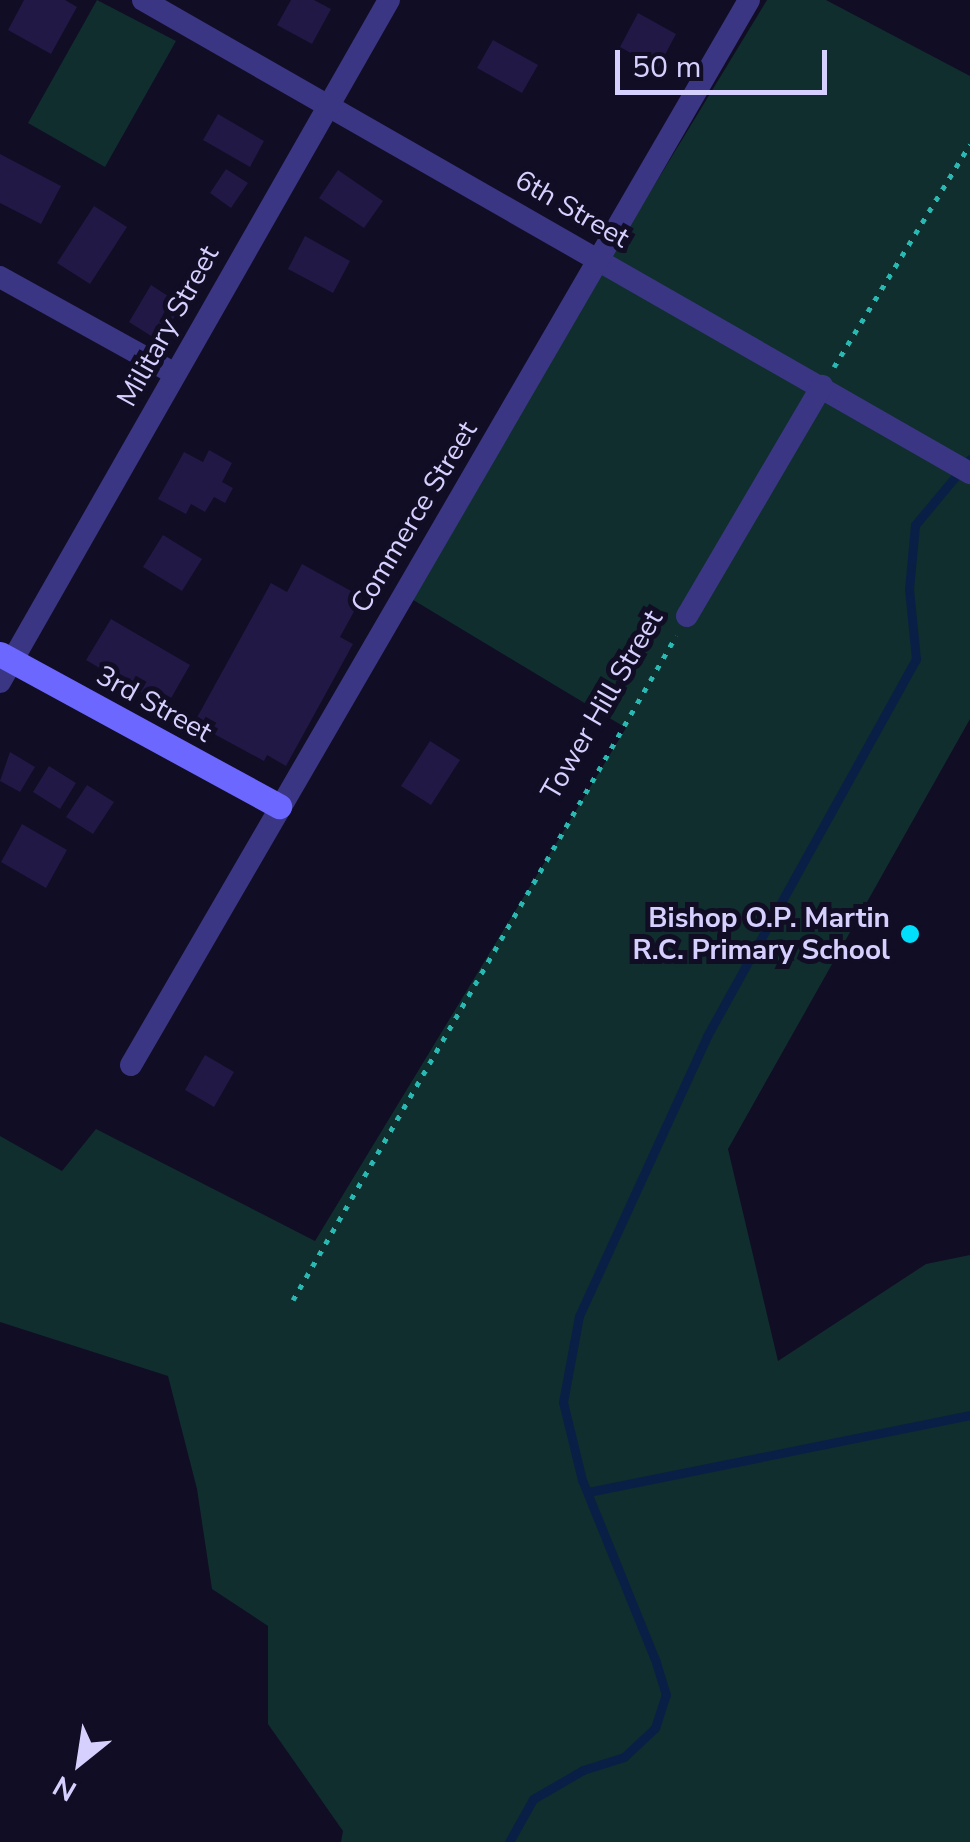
<!DOCTYPE html>
<html>
<head>
<meta charset="utf-8">
<style>
	body { margin:0 }
	#map { position:relative; width:970px; height:1842px; overflow:hidden; background:#110d24; font-family:"Nunito Sans",sans-serif }
	div>[style] { position:absolute }
	[style*='--x'] { left:calc(var(--x)*1px); top:calc(var(--y)*1px); width:calc(var(--w)*1px); rotate:calc(var(--a)*1deg) }
	.green>* { inset:0; background:#102e2d }
	.stream>* { height:9px; margin:-4.5px; padding:0 4.5px; transform-origin:4.5px; border-radius:4.5px; background:#0a1f46 }
	.building>* { inset:0; background:#221845 }
	.path>* { height:5px; margin-top:-2.5px; transform-origin:0; background:repeating-linear-gradient(90deg,#29b9b2 0 5px,transparent 0 13px) }
	.street>* { height:22px; margin:-11px; padding:0 11px; transform-origin:11px; border-radius:11px; background:#3a3684 }
	.secondary>* { height:25px; margin:-12.5px; padding:0 12.5px; transform-origin:12.5px; border-radius:12.5px; background:#6c67ff }
	.dots>* { width:28px; height:28px; translate:-50% -50%; box-sizing:border-box; border:5px solid #110d24; border-radius:50% }
	span { translate:-50% -50%; white-space:nowrap; text-align:center; line-height:1.15; -webkit-text-stroke:10px #110d24; paint-order:stroke }
	.street-label { font-size:28px; color:#d6d0ff }
	.poi-label { font-size:28px; color:#d6d0ff; font-weight:700 }
	.right { translate:-100% -50%; text-align:right }
	.north { position:absolute; left:30px; top:1712px; width:100px; height:100px; -webkit-text-stroke:8px #110d24; paint-order:stroke; rotate:210deg; font-size:28px; font-weight:700; line-height:40px; text-align:center; color:#d6d0ff }
	.north::after { content:''; display:block; margin:auto; width:35px; height:45px; background:#d6d0ff; clip-path:polygon(50% 0,100% 100%,50% 72%,0 100%) }
	.scale { position:absolute; left:615px; top:50px; width:212px; height:45px; box-sizing:border-box; border:5px solid #d6d0ff; border-top:0; padding-left:12px; font-size:30px; line-height:35px; white-space:nowrap; color:#d6d0ff; -webkit-text-stroke:8px #110d24; paint-order:stroke }
</style>
</head>
<body>
<div id="map">
	<div class="green">
		<i style="clip-path:polygon(97px 0,176px 41px,105px 167px,28px 123px)"></i>
		<i style="clip-path:polygon(767px 0,826px 0,970px 76px,970px 719px,728px 1149px,778px 1361px,926px 1264px,970px 1255px,970px 1842px,341px 1842px,343px 1831px,268px 1724px,268px 1626px,212px 1589px,197px 1489px,168px 1376px,0 1322px,0 1136px,62px 1171px,96px 1129px,315px 1241px,626px 728px,405px 595px)"></i>
	</div>
	<div class="stream">
		<i style="--x:588;--y:1492;--w:390;--a:-11.4"></i>
		<i style="--x:509;--y:1842;--w:49;--a:-60.8"></i>
		<i style="--x:533;--y:1799;--w:58;--a:-30.1"></i>
		<i style="--x:583;--y:1770;--w:43;--a:-17.6"></i>
		<i style="--x:624;--y:1757;--w:42;--a:-43.1"></i>
		<i style="--x:655;--y:1728;--w:35;--a:-72"></i>
		<i style="--x:666;--y:1695;--w:34;--a:-107"></i>
		<i style="--x:656;--y:1662;--w:196;--a:-112.1"></i>
		<i style="--x:582;--y:1480;--w:80;--a:-103.7"></i>
		<i style="--x:563;--y:1402;--w:87;--a:-79.5"></i>
		<i style="--x:579;--y:1316;--w:308;--a:-65.4"></i>
		<i style="--x:707;--y:1036;--w:431;--a:-61"></i>
		<i style="--x:916;--y:659;--w:70;--a:-95.7"></i>
		<i style="--x:909;--y:589;--w:64;--a:-84.6"></i>
		<i style="--x:915;--y:525;--w:86;--a:-50.2"></i>
	</div>
	<div class="building">
		<i style="clip-path:polygon(24px 0,65px 0,77px 7px,51px 54px,8px 30px)"></i>
		<i style="clip-path:polygon(291px 0,314px 0,331px 9px,312px 44px,277px 25px)"></i>
		<i style="clip-path:polygon(638px 13px,676px 34px,658px 68px,620px 47px)"></i>
		<i style="clip-path:polygon(493px 40px,538px 65px,522px 93px,477px 68px)"></i>
		<i style="clip-path:polygon(218px 114px,264px 141px,250px 167px,203px 140px)"></i>
		<i style="clip-path:polygon(0 154px,61px 186px,41px 224px,0 203px)"></i>
		<i style="clip-path:polygon(226px 169px,248px 183px,231px 208px,210px 193px)"></i>
		<i style="clip-path:polygon(338px 170px,383px 201px,364px 228px,319px 198px)"></i>
		<i style="clip-path:polygon(94px 206px,127px 227px,90px 284px,57px 263px)"></i>
		<i style="clip-path:polygon(305px 236px,350px 261px,333px 293px,288px 269px)"></i>
		<i style="clip-path:polygon(151px 285px,182px 305px,159px 341px,129px 322px)"></i>
		<i style="clip-path:polygon(209px 450px,232px 463px,222px 482px,233px 488px,225px 503px,214px 497px,205px 512px,191px 504px,186px 514px,158px 499px,184px 452px,203px 462px)"></i>
		<i style="clip-path:polygon(163px 535px,202px 559px,182px 591px,143px 567px)"></i>
		<i style="clip-path:polygon(302px 564px,362px 597px,340px 637px,353px 644px,286px 766px,267px 755px,264px 761px,194px 723px,271px 583px,287px 592px)"></i>
		<i style="clip-path:polygon(111px 619px,190px 665px,166px 707px,86px 660px)"></i>
		<i style="clip-path:polygon(430px 741px,460px 760px,431px 805px,401px 786px)"></i>
		<i style="clip-path:polygon(10px 752px,35px 767px,20px 792px,0 781px)"></i>
		<i style="clip-path:polygon(49px 766px,76px 783px,60px 809px,33px 792px)"></i>
		<i style="clip-path:polygon(87px 785px,114px 802px,93px 834px,66px 817px)"></i>
		<i style="clip-path:polygon(22px 824px,67px 850px,46px 888px,1px 862px)"></i>
		<i style="clip-path:polygon(205px 1055px,234px 1072px,214px 1107px,185px 1090px)"></i>
	</div>
	<div class="path">
		<i style="--x:834;--y:367;--w:261;--a:-58.6"></i>
		<i style="--x:293;--y:1300;--w:767;--a:-60.02"></i>
	</div>
	<div class="street">
		<i style="--x:143;--y:0;--w:953;--a:29.77"></i>
		<i style="--x:0;--y:277;--w:200;--a:29"></i>
		<i style="--x:687;--y:616;--w:267;--a:-59.6"></i>
		<i style="--x:0;--y:682;--w:785;--a:-60.3"></i>
		<i style="--x:131;--y:1065;--w:1231;--a:-59.87"></i>
	</div>
	<div class="secondary">
		<i style="--x:0;--y:654;--w:318;--a:28.6"></i>
	</div>
	<div class="dots">
		<i style="left:910px;top:934px;background:#00defb"></i>
	</div>
	<div class="street-label">
		<span style="left:572px;top:209px;rotate:30deg">6th Street</span>
		<span style="left:168px;top:326px;rotate:-61deg">Military Street</span>
		<span style="left:414px;top:517px;rotate:-59deg">Commerce Street</span>
		<span style="left:154px;top:704px;rotate:29deg">3rd Street</span>
		<span style="left:602px;top:705px;rotate:-60deg">Tower Hill Street</span>
	</div>
	<div class="poi-label">
		<span class="right" style="left:890px;top:934px">Bishop O.P. Martin<br>R.C. Primary School</span>
	</div>
	<div class="north">N</div>
	<div class="scale">50 m</div>
</div>
</body>
</html>
